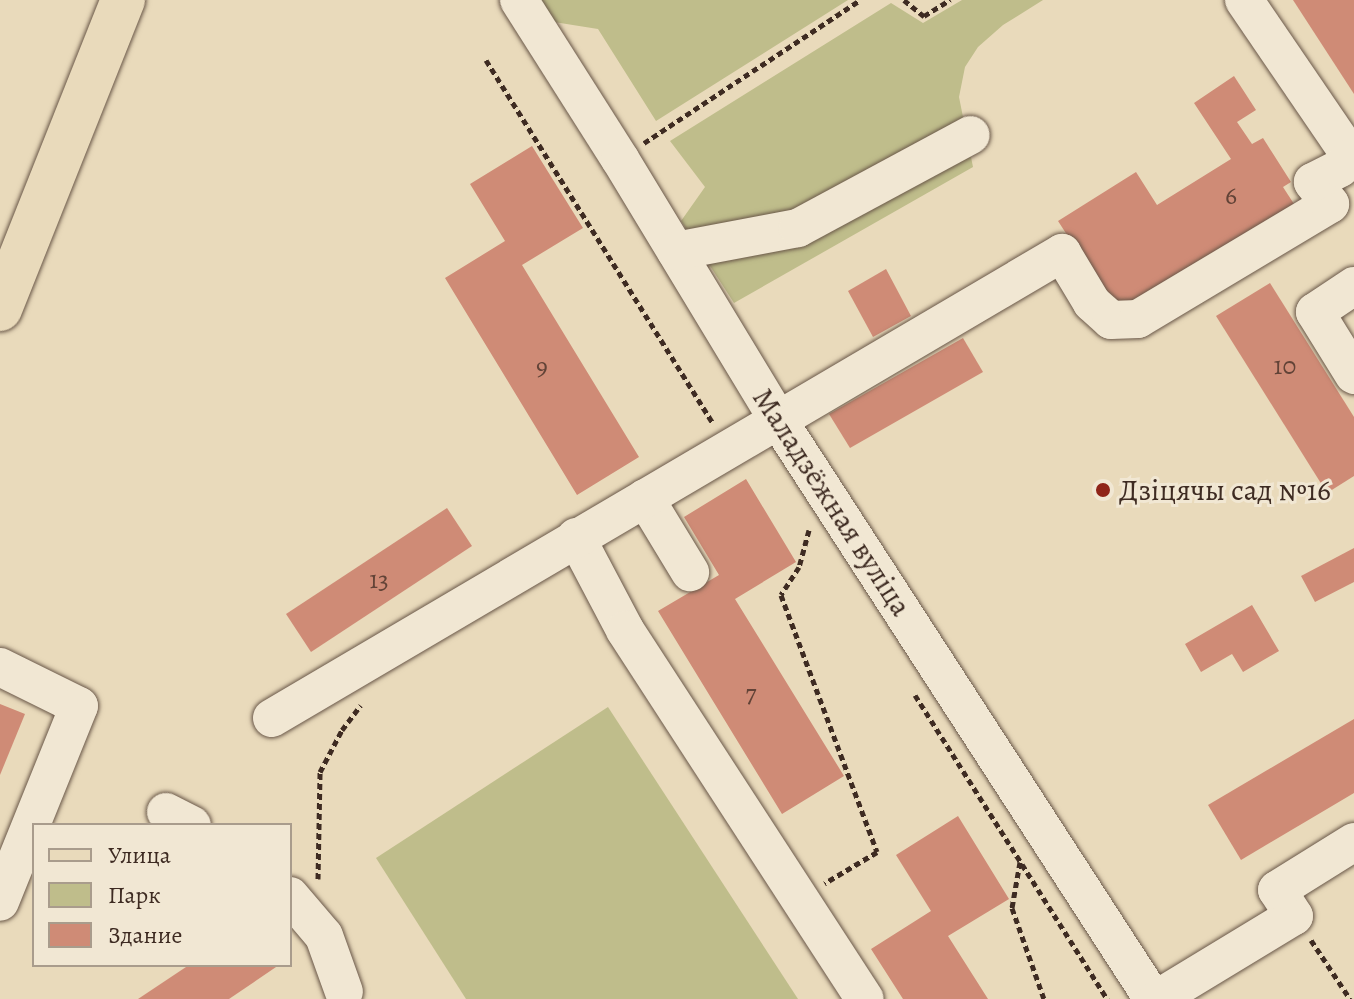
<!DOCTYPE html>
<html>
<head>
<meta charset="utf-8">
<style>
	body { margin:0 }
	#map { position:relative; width:1354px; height:999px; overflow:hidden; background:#e9dabb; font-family:Alegreya,serif }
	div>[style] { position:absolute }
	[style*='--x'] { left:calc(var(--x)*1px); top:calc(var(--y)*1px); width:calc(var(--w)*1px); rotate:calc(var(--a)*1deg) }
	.green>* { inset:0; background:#bfbd8b }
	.building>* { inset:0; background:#cf8b76 }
	.path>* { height:5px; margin-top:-2.5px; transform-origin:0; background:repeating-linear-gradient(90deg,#3e2b22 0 6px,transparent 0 10px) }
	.roads { filter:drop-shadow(0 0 2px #695748) drop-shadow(0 0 2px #695748) }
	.minor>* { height:38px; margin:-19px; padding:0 19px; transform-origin:19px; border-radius:19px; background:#f1e7d3 }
	.major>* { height:44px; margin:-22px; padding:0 22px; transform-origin:22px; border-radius:22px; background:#e9dabb }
	.dots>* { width:22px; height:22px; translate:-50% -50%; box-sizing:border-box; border:4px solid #f1e7d3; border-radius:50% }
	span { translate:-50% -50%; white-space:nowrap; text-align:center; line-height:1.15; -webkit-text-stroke:6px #f1e7d3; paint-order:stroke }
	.number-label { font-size:26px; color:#624337 }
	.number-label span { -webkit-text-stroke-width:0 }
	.poi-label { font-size:30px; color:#3e2b22 }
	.left { translate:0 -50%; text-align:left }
	.street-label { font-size:30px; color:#3e2b22 }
	.legend { position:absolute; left:32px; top:823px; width:260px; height:144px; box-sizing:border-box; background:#f1e7d3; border:2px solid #a99c8c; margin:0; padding:10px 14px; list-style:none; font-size:24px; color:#3e2b22 }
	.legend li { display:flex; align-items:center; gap:16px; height:40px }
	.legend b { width:40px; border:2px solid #a99c8c }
</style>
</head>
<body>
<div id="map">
	<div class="green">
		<i style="clip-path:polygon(539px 0,848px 0,656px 121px,598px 29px,554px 22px)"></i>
		<i style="clip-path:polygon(962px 0,1043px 0,1003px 25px,978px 47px,965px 67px,959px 97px,973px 167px,734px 303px,681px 221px,705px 187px,670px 141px,891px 3px,923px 23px)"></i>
		<i style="clip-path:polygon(608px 707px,798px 999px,466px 999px,376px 858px)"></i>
	</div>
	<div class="building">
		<i style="clip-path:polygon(1293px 0,1354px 0,1354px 94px)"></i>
		<i style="clip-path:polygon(1234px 76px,1256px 110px,1237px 122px,1252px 144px,1263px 138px,1291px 182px,1283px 187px,1294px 204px,1119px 315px,1058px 221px,1136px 172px,1157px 205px,1231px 159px,1194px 103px)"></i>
		<i style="clip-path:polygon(532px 146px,583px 228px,522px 265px,639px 457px,577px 495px,445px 278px,505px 241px,470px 184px)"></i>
		<i style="clip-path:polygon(886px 269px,911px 316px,873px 337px,848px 291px)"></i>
		<i style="clip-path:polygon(1270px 283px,1354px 417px,1354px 476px,1327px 493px,1216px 316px)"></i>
		<i style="clip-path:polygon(963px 338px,983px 372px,850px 448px,829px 414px)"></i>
		<i style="clip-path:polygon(746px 479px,796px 562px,735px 599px,844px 776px,782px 814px,658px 611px,719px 575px,684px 517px)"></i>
		<i style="clip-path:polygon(447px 508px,472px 546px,311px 652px,286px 614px)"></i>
		<i style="clip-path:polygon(1354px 548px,1354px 582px,1315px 602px,1301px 576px)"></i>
		<i style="clip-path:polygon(1252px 605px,1279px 651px,1243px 672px,1232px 654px,1201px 672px,1185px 644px)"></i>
		<i style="clip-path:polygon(0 704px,25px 714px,0 775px)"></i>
		<i style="clip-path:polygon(1354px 719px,1354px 793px,1241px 860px,1208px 805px)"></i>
		<i style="clip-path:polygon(958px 816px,1009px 899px,948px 936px,988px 999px,903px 999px,871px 949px,931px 911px,896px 855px)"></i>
		<i style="clip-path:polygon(189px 965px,279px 965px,229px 999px,138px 999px)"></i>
	</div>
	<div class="path">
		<i style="--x:904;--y:0;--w:26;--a:39"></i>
		<i style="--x:924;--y:16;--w:31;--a:-32"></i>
		<i style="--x:486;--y:60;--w:427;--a:58"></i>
		<i style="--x:644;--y:143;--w:259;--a:-33.5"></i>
		<i style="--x:809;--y:530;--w:38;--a:105"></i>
		<i style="--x:799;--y:567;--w:33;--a:123"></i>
		<i style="--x:781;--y:595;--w:274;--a:69.5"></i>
		<i style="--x:877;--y:852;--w:61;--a:149.2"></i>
		<i style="--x:915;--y:695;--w:360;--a:57.7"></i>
		<i style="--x:1020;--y:862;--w:47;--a:99.9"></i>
		<i style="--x:1012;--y:908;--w:96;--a:70.6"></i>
		<i style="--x:318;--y:879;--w:107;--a:-88.9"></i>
		<i style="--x:320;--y:772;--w:47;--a:-62.4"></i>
		<i style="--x:342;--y:730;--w:31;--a:-53"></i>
		<i style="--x:1311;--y:940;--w:71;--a:56.5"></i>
	</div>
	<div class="roads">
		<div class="minor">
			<i style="--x:519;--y:0;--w:188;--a:57.6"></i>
			<i style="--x:620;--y:159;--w:305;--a:58.8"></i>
			<i style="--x:778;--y:420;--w:690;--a:57.07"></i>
			<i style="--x:1244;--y:0;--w:190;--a:55.7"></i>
			<i style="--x:676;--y:251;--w:124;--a:-10.7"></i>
			<i style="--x:798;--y:228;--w:196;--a:-28.3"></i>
			<i style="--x:1354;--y:286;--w:47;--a:146.3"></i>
			<i style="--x:1315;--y:312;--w:74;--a:58.2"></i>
			<i style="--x:645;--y:498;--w:87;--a:58.7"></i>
			<i style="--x:576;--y:537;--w:105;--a:62.2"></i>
			<i style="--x:625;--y:630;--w:440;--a:57"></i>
			<i style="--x:0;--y:667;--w:88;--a:26.3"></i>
			<i style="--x:79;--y:706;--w:211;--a:112"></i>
			<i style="--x:272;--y:718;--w:917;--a:-30.48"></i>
			<i style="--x:1062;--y:253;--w:58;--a:59"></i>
			<i style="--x:1092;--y:303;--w:25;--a:42"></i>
			<i style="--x:1111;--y:320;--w:27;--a:-2"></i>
			<i style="--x:1138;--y:319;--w:224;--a:-30.9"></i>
			<i style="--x:1330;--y:204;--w:28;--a:-128"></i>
			<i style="--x:1313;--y:182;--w:30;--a:-27"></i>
			<i style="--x:1340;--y:168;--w:19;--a:-43"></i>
			<i style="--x:166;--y:812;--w:29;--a:27"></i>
			<i style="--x:290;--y:896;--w:52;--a:49.6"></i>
			<i style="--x:324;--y:936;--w:59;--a:70.3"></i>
			<i style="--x:1157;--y:999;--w:160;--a:-31.2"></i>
			<i style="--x:1294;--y:916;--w:31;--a:-123"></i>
			<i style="--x:1277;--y:890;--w:91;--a:-31.9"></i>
		</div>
		<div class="major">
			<i style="--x:0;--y:309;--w:333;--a:-68.3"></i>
		</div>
	</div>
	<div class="dots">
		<i style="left:1103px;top:490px;background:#8f2418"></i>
	</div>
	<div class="number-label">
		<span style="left:1231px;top:196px">6</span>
		<span style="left:1285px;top:366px">10</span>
		<span style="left:542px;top:367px">9</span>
		<span style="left:379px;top:580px">13</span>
		<span style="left:751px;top:694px">7</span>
	</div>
	<div class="poi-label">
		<span class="left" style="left:1119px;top:490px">Дзіцячы сад №16</span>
	</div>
	<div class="street-label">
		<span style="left:832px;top:502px;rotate:57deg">Маладзёжная вуліца</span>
	</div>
	<ul class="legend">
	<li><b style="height:10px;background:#e9dabb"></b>Улица</li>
	<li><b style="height:22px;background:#bfbd8b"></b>Парк</li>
	<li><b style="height:22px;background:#cf8b76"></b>Здание</li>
	</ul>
</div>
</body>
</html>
